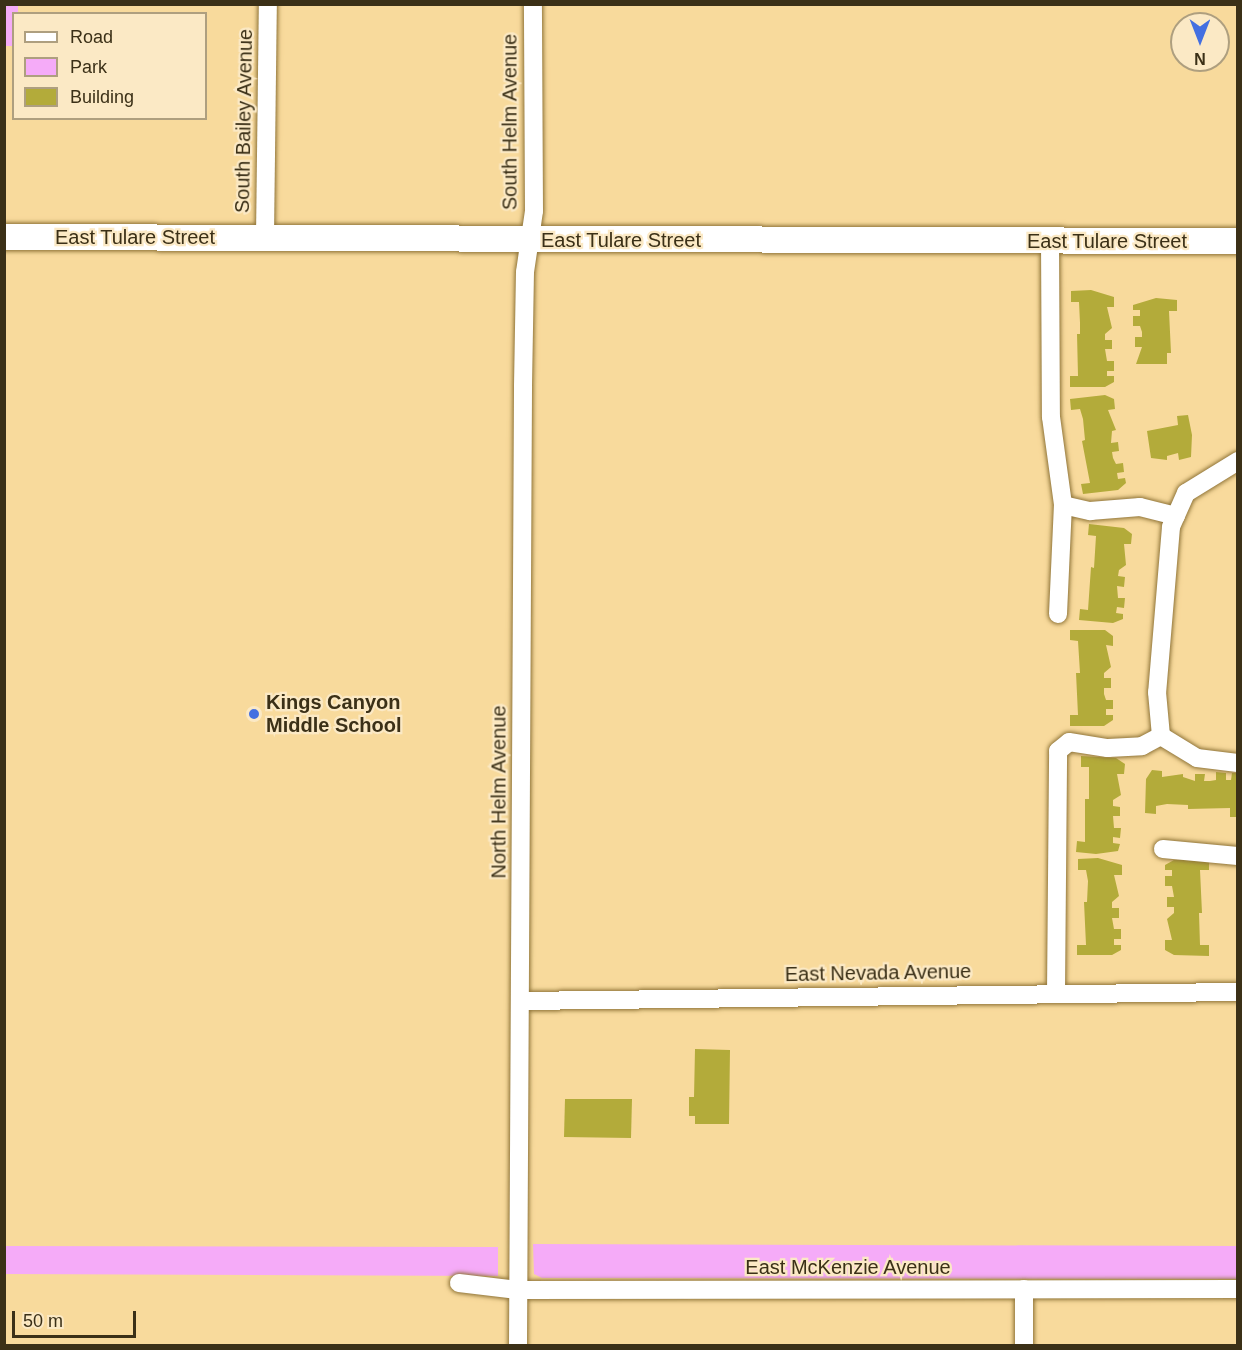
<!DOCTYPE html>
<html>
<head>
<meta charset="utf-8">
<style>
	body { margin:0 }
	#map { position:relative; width:1242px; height:1350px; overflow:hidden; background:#f8da9c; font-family:Arial,sans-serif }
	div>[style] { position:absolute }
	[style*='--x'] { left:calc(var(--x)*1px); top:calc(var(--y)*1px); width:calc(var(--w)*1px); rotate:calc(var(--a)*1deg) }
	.green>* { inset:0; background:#f5abf8 }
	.building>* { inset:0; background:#b3ab3a }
	.roads { filter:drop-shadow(0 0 2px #907539) drop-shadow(0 0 2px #907539) }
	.minor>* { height:18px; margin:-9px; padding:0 9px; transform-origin:9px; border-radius:9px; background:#fff }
	.secondary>* { height:26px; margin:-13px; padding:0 13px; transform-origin:13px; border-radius:13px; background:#fff }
	.dots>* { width:16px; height:16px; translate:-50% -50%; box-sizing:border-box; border:3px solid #fbe9c5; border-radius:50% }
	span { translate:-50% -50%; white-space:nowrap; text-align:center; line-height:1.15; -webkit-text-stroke:4.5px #fbe9c5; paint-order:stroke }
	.street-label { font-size:20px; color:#3b3017 }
	.poi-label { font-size:20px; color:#3b3017; font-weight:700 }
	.left { translate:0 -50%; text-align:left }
	.frame { position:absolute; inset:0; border:6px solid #3b3017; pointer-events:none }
	.legend { position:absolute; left:12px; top:12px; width:195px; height:108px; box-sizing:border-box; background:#fbe9c5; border:2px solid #ae9f7f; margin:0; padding:8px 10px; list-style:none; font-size:18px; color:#3b3017 }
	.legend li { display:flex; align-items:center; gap:12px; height:30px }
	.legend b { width:30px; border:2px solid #ae9f7f }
	.north { position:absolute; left:1170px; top:12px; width:60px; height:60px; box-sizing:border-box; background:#fbe9c5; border:2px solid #ae9f7f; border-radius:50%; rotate:180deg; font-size:16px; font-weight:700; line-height:24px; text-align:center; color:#3b3017 }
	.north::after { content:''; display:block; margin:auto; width:21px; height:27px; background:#436fe1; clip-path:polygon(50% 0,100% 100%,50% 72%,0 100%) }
	.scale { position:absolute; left:12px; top:1311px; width:124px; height:27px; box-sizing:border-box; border:3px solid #3b3017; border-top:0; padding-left:8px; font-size:18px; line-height:21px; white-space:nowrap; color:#3b3017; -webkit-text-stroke:4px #fbe9c5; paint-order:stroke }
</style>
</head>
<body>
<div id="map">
	<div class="green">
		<i style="clip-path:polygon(5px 4px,18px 5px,18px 13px,14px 14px,13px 46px,5px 46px)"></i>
		<i style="clip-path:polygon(533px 1244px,1237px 1246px,1237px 1279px,542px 1278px,534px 1274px)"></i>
		<i style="clip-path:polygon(5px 1246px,498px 1247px,498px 1276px,5px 1274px)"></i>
	</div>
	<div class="building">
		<i style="clip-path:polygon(1091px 290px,1114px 297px,1114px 307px,1107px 307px,1112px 328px,1105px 334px,1105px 340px,1112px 340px,1112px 349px,1105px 349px,1107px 361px,1114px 361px,1114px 371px,1107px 371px,1107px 376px,1114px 376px,1114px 382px,1105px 387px,1070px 387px,1070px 376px,1078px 376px,1077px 334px,1080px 334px,1080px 323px,1079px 302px,1071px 302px,1071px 291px)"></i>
		<i style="clip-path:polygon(1156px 298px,1177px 300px,1177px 311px,1169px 311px,1171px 353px,1167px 353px,1167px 364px,1136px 364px,1142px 347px,1135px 347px,1135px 337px,1142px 337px,1142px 332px,1140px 326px,1133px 326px,1133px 316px,1140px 316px,1140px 310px,1133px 310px,1133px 305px)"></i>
		<i style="clip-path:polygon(1105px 395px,1114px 399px,1115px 409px,1108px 410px,1116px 430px,1112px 431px,1111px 443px,1118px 442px,1119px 451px,1112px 452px,1113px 458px,1116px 464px,1123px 463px,1124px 472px,1117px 473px,1118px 479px,1125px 478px,1126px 483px,1118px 490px,1083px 494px,1081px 484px,1090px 483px,1082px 441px,1085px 440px,1083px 419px,1080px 409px,1071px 410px,1070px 399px)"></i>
		<i style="clip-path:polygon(1188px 415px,1192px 435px,1191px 457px,1179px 460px,1178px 453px,1167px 456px,1167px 460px,1151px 458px,1147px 431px,1178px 425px,1177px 416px)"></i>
		<i style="clip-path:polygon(1089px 524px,1124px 528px,1132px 534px,1131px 544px,1124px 544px,1126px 565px,1119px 570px,1118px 576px,1125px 577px,1124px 587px,1117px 586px,1118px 598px,1125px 598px,1124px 608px,1117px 607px,1116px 613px,1123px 614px,1123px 619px,1113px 623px,1079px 620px,1080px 609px,1088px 610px,1091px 567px,1094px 568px,1096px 536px,1088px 535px)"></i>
		<i style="clip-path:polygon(1070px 630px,1105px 630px,1113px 636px,1113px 646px,1106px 645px,1111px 667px,1104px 673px,1104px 678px,1111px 678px,1111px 688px,1104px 688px,1104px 694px,1106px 700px,1113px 700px,1113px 709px,1106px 709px,1106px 715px,1113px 715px,1113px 720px,1104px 726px,1070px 726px,1070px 715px,1078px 715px,1076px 673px,1080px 673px,1078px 641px,1070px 640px)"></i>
		<i style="clip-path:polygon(1081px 756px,1116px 758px,1125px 764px,1124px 774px,1117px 774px,1121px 795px,1113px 800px,1113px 806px,1120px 807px,1120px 816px,1113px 816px,1114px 828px,1121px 828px,1120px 838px,1113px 837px,1113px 843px,1120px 844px,1118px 851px,1096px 854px,1076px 852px,1077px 841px,1085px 842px,1085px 799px,1089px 799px,1089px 767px,1081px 767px)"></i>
		<i style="clip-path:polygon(1152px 770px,1162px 771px,1162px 777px,1183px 774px,1183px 777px,1195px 781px,1195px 774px,1205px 774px,1204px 781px,1210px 781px,1216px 780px,1216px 772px,1226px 773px,1226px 780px,1231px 780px,1232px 773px,1237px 773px,1238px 817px,1230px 817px,1230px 808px,1188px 809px,1188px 805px,1167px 804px,1156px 806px,1156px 814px,1145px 813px,1146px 779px)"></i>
		<i style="clip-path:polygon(1098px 858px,1122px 865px,1122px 875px,1114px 875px,1119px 896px,1112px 902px,1112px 908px,1119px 908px,1119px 918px,1112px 918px,1114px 929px,1121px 929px,1121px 939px,1114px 939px,1114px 945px,1121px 945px,1121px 950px,1112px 955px,1077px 955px,1077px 945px,1086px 945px,1084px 902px,1087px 902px,1088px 881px,1086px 870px,1078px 870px,1078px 859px)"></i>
		<i style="clip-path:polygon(1174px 860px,1209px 860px,1209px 870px,1200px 870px,1202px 913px,1199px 913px,1200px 945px,1209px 945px,1209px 956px,1174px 955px,1165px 950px,1165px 940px,1172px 940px,1167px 919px,1174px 913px,1174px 907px,1167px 907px,1167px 897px,1174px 897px,1172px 886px,1165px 886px,1165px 876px,1172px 876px,1172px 870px,1165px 870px,1165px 865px)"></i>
		<i style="clip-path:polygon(695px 1049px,730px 1050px,729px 1124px,695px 1124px,695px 1116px,689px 1116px,689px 1097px,694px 1097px)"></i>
		<i style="clip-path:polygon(565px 1099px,632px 1099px,631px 1138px,564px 1137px)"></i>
	</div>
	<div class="roads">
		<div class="minor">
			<i style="--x:265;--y:237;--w:233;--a:-89.3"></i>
			<i style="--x:1050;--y:240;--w:177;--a:89.7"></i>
			<i style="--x:1051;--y:417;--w:89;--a:82.2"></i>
			<i style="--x:1063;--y:505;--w:28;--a:13"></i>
			<i style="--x:1090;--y:511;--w:50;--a:-4.6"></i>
			<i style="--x:1140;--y:507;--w:37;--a:14"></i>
			<i style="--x:1238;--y:461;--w:61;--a:148.4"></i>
			<i style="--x:1186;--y:493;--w:37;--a:114"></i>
			<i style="--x:1171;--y:527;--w:166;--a:94.8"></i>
			<i style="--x:1157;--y:692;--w:44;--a:84.8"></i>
			<i style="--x:1161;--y:736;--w:42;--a:31.4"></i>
			<i style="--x:1197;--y:758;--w:41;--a:7"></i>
			<i style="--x:1058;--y:614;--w:109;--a:-87.4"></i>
			<i style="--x:1163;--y:849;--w:75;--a:5.3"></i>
			<i style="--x:1056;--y:993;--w:242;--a:-89.5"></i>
			<i style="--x:1058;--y:751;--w:14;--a:-39"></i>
			<i style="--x:1069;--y:742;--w:39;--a:9"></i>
			<i style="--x:1108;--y:748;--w:34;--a:-3"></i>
			<i style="--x:1142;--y:746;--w:21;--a:-28"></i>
			<i style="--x:520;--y:1001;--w:718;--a:-0.72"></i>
			<i style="--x:459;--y:1283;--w:59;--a:6.8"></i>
			<i style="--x:518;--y:1290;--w:720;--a:-0.08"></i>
			<i style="--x:518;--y:1346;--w:960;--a:-89.7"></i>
			<i style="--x:523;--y:386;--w:114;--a:-89"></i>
			<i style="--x:525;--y:272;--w:62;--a:-81.6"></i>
			<i style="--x:534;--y:211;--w:207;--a:-90.3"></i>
			<i style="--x:1024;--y:1346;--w:57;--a:-90"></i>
		</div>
		<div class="secondary">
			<i style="--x:4;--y:237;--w:1234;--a:0.19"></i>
		</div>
	</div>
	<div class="dots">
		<i style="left:254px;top:714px;background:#436fe1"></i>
	</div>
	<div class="street-label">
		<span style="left:244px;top:121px;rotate:-89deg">South Bailey Avenue</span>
		<span style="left:510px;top:122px;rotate:-90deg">South Helm Avenue</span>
		<span style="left:135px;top:237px">East Tulare Street</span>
		<span style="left:621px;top:240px">East Tulare Street</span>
		<span style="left:1107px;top:241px">East Tulare Street</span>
		<span style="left:499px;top:792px;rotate:-90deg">North Helm Avenue</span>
		<span style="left:878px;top:973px;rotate:-1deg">East Nevada Avenue</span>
		<span style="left:848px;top:1267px">East McKenzie Avenue</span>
	</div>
	<div class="poi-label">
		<span class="left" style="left:266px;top:714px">Kings Canyon<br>Middle School</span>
	</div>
	<div class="frame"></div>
	<ul class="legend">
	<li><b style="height:8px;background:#fff"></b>Road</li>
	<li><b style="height:16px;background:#f5abf8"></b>Park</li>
	<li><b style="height:16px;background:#b3ab3a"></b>Building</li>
	</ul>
	<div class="north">N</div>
	<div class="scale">50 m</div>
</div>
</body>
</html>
